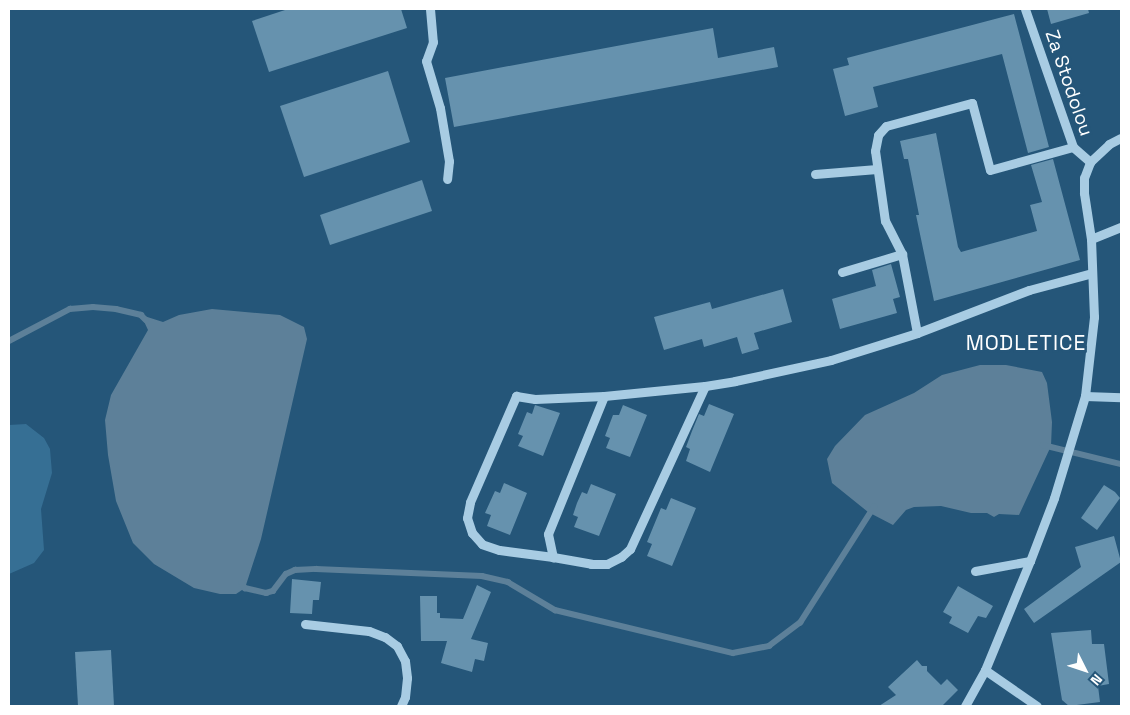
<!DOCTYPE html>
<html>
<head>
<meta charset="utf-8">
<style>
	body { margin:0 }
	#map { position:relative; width:1130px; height:715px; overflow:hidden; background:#255679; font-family:"Space Grotesk",sans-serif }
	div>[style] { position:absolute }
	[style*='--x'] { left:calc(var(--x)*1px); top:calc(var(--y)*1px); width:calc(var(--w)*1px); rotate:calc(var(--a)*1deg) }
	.green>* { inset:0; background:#366f94 }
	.water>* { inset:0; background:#5d8099 }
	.stream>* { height:5.5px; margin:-2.75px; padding:0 2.75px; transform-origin:2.75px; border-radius:2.75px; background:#5d8099 }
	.building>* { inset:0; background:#6692ae }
	.minor>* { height:9px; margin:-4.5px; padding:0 4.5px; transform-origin:4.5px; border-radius:4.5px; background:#a8cce3 }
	span { translate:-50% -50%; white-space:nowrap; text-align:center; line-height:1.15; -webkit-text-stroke:5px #255679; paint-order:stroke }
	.street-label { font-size:19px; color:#fff }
	.quarter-label { font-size:21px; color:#fff; letter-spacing:1px }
	.frame { position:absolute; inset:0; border:10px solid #fff; pointer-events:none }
	.north { position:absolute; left:1060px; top:645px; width:50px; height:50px; -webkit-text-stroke:4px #255679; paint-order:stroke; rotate:131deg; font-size:14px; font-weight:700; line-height:20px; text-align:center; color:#fff }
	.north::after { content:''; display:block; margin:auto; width:18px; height:22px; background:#fff; clip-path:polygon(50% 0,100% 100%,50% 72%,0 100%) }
</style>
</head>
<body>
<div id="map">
	<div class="green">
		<i style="clip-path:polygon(26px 424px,44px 438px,50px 449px,52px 473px,41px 509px,44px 550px,34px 563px,9px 574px,9px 425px)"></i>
	</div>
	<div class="water">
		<i style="clip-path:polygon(212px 309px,280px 315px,304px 327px,307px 339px,261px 539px,245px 588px,236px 594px,220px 594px,194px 588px,154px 564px,133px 543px,116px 501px,108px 455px,105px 420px,111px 395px,148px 330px,141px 315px,163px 322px,179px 315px)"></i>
		<i style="clip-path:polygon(980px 365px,1006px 365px,1042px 372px,1047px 383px,1052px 422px,1051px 446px,1019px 515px,999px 514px,994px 517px,987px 513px,971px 513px,941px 506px,914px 507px,906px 510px,893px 525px,868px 512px,832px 483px,827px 459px,835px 446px,865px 415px,914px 393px,942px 375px)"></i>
	</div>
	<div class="stream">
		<i style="--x:9;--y:341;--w:69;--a:-27.7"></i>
		<i style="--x:70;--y:309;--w:23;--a:-5"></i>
		<i style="--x:93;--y:307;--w:23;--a:5"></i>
		<i style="--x:116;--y:309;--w:26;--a:13"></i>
		<i style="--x:141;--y:315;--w:7;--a:45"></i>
		<i style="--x:1043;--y:445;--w:80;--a:13.7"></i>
		<i style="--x:242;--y:583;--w:6;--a:59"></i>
		<i style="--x:245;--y:588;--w:22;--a:13"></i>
		<i style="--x:266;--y:593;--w:7;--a:-16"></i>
		<i style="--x:273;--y:591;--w:21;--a:-53"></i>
		<i style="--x:286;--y:574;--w:10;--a:-24"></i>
		<i style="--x:295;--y:570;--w:21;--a:-3"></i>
		<i style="--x:316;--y:569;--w:166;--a:2.4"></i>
		<i style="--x:482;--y:576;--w:27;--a:13"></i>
		<i style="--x:508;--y:582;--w:55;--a:30.8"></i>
		<i style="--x:555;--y:610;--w:183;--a:13.6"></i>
		<i style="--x:733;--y:653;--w:37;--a:-11"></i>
		<i style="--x:769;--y:646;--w:39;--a:-37"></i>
		<i style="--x:800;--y:623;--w:138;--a:-57.5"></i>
	</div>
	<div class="building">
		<i style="clip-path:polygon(288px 9px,401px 9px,407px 28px,269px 72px,252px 21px)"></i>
		<i style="clip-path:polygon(1047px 9px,1088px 9px,1089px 13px,1051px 24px)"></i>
		<i style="clip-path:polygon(1014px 14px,1049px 147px,1028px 153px,1002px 54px,873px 87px,878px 107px,845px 116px,833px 69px,849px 65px,847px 58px)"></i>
		<i style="clip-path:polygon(713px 28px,718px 58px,774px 47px,778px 67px,454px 127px,445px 78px)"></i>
		<i style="clip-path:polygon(388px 71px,410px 142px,304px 177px,280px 106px)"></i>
		<i style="clip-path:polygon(936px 133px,958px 247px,961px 252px,1037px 231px,1030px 205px,1042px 202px,1031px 165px,1053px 159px,1080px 260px,934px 301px,916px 215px,919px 215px,908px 159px,904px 159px,900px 141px)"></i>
		<i style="clip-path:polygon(422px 180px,432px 211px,330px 245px,320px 215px)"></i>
		<i style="clip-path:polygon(891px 264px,900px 297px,893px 299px,897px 313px,840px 329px,832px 299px,876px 286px,872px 270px)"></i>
		<i style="clip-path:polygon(783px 289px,792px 322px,754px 333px,759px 349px,742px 354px,737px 337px,704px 347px,702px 339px,664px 350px,663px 347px,654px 317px,706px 303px,710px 302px,712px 309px)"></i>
		<i style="clip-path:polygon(709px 404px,734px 414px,710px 472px,686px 461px,690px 449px,686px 447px,692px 431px,699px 414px,704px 416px)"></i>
		<i style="clip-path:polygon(535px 405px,560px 413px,543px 456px,518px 446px,523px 436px,518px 434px,527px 412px,532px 414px)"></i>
		<i style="clip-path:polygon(623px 405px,647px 415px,630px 457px,606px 448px,610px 438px,605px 436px,613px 415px,619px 415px)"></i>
		<i style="clip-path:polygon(504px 483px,527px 493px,510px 535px,487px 526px,491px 515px,485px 513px,495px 491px,500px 493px)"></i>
		<i style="clip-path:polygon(591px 484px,616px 494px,599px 536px,574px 527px,578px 517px,573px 515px,577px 503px,582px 492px,587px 494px)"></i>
		<i style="clip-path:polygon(1104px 485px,1115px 492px,1120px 498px,1097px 530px,1081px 518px)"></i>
		<i style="clip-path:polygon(671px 498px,696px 508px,672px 566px,647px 556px,652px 544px,647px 542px,661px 508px,666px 510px)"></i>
		<i style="clip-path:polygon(1114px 536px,1121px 562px,1034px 623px,1024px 609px,1081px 567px,1075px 547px)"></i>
		<i style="clip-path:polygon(292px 579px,321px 582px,319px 600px,313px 600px,312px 614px,290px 613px)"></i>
		<i style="clip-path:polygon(477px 585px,491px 592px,471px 639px,488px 643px,484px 661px,475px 659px,472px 672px,441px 663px,447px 641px,421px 641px,420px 596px,437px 596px,437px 613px,440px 613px,440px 618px,463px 619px)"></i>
		<i style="clip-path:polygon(958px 586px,993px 606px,986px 618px,978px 616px,968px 633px,949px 623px,952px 617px,943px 612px)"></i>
		<i style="clip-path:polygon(1091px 630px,1092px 644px,1104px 644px,1109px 684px,1098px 686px,1100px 702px,1069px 706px,1062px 700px,1051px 633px)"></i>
		<i style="clip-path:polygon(111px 650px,114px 706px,78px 706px,75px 652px)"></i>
		<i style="clip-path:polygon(917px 660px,922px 666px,927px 666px,927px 671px,941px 685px,947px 679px,958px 690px,942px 706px,879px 706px,896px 695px,888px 687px)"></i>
	</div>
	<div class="minor">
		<i style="--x:430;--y:9;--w:33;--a:85"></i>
		<i style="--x:433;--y:42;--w:20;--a:110"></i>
		<i style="--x:426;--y:61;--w:49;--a:73.4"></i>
		<i style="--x:440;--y:108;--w:54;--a:80.4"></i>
		<i style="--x:449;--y:161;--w:18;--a:96"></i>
		<i style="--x:1025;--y:9;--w:146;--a:70.8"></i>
		<i style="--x:1073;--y:147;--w:23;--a:41"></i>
		<i style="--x:815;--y:174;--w:62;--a:-4.6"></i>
		<i style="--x:1091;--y:239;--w:32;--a:-22"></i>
		<i style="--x:842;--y:272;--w:63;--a:-16.7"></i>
		<i style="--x:917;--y:333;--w:80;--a:-100.8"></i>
		<i style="--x:902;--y:254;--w:37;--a:-117"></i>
		<i style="--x:885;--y:221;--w:71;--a:-98.1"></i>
		<i style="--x:875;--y:151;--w:16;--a:-79"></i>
		<i style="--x:878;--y:135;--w:12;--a:-48"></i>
		<i style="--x:886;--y:126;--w:89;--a:-15"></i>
		<i style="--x:972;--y:103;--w:69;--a:75"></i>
		<i style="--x:990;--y:170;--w:86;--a:-15.5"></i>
		<i style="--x:604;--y:396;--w:149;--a:112.1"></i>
		<i style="--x:548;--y:534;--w:24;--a:78"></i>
		<i style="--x:553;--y:557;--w:39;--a:10"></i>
		<i style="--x:591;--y:564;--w:16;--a:0"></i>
		<i style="--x:607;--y:564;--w:16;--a:-27"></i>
		<i style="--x:621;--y:557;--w:12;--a:-42"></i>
		<i style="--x:630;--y:549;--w:179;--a:-65.3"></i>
		<i style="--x:1085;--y:396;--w:36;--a:2"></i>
		<i style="--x:553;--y:557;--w:54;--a:-172.6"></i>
		<i style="--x:499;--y:550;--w:18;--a:-161"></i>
		<i style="--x:482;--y:544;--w:15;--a:-132"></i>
		<i style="--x:472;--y:533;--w:16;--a:-108"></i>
		<i style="--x:467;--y:518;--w:16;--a:-79"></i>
		<i style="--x:470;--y:502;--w:116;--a:-66.5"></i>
		<i style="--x:516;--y:396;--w:19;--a:9"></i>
		<i style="--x:535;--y:399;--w:69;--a:-2.5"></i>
		<i style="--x:604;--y:396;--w:101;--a:-5.7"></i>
		<i style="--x:705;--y:386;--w:30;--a:-9"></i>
		<i style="--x:735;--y:381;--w:98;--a:-12.3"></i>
		<i style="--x:831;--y:360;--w:90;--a:-17.4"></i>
		<i style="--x:917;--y:333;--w:120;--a:-21"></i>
		<i style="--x:1029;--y:290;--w:65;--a:-15.1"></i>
		<i style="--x:975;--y:571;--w:56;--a:-10.3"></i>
		<i style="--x:305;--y:624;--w:64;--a:6.2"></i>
		<i style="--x:369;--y:631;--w:17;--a:21"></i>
		<i style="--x:385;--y:637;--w:15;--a:37"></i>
		<i style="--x:397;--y:646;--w:17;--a:62"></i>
		<i style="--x:405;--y:661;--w:17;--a:83"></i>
		<i style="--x:407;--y:678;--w:19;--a:96"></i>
		<i style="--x:405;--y:697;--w:10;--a:114"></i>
		<i style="--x:985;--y:670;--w:63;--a:34.7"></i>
		<i style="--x:965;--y:706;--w:41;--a:-60.9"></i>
		<i style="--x:985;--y:670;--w:118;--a:-67.6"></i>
		<i style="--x:1030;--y:561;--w:67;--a:-69.1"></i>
		<i style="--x:1054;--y:498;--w:107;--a:-73.1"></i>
		<i style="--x:1085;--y:396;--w:80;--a:-83.5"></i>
		<i style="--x:1094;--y:317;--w:78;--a:-92.2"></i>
		<i style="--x:1091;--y:239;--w:47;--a:-98.7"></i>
		<i style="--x:1084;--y:193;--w:15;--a:-90"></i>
		<i style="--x:1084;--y:178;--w:17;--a:-69"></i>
		<i style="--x:1090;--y:162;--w:26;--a:-43"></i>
		<i style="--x:1109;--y:144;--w:13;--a:-27"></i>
	</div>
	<div class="street-label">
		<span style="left:1069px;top:83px;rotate:71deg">Za Stodolou</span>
	</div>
	<div class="quarter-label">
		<span style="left:1026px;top:343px">MODLETICE</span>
	</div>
	<div class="frame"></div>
	<div class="north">N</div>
</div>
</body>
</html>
